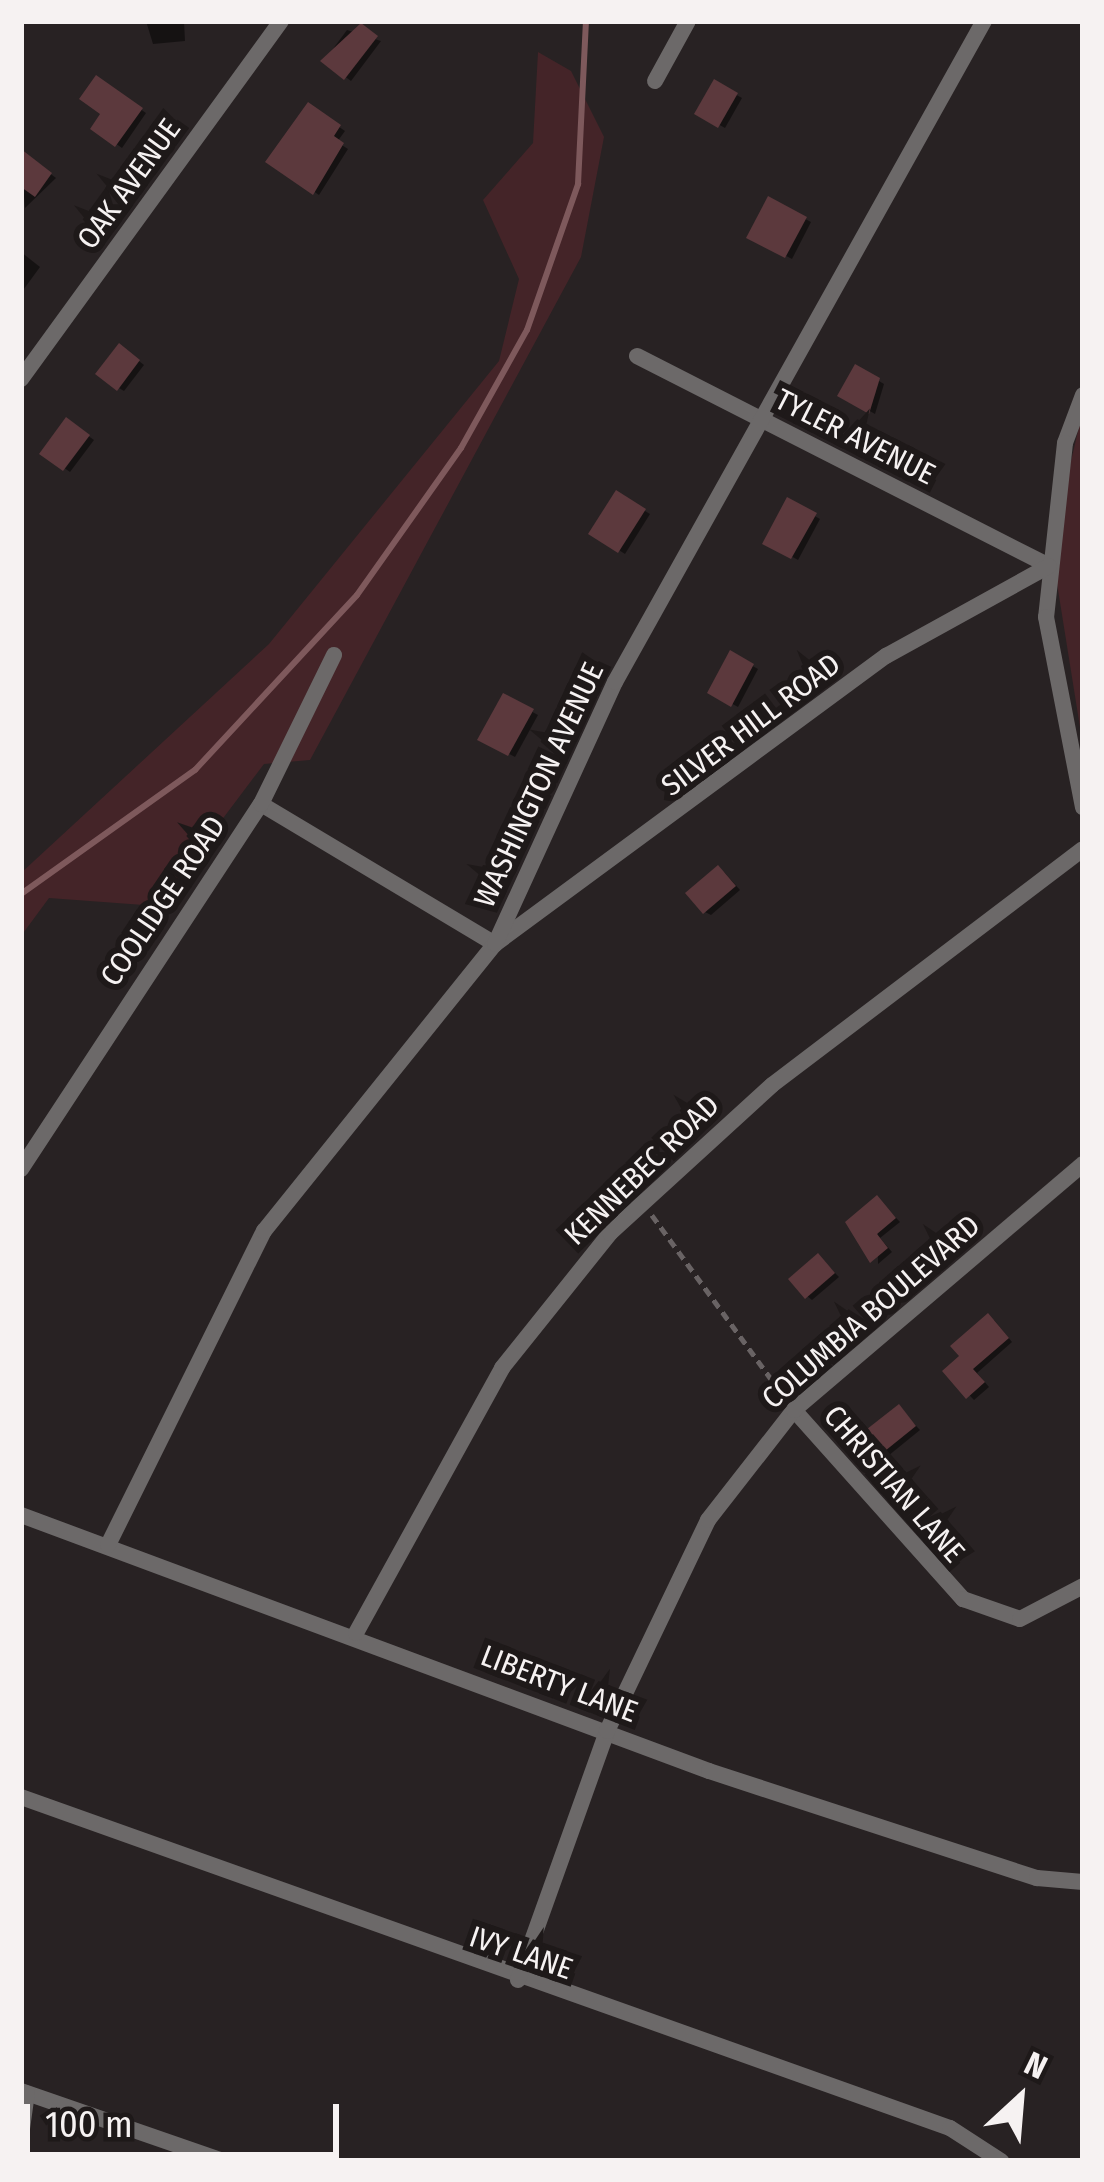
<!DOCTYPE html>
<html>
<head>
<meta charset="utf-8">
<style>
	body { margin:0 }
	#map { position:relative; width:1104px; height:2182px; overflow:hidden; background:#282223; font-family:"Fira Sans Condensed",sans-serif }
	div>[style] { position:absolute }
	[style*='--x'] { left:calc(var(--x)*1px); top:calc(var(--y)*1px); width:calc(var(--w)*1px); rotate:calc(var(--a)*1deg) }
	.green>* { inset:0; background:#442428 }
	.shadow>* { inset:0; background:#0007 }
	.stream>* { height:6px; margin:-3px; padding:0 3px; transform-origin:3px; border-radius:3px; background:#7e595c }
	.building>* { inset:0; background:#5c393d }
	.path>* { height:4.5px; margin-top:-2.25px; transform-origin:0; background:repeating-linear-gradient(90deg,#696364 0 9px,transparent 0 15px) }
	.street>* { height:16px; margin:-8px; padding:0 8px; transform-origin:8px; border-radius:8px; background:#6c6969 }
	span { translate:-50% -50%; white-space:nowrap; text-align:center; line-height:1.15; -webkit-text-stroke:12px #1e1919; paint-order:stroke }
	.street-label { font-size:30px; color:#f6f2f2 }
	.frame { position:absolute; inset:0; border:24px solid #f6f2f2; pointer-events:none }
	.north { position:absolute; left:960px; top:2038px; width:120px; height:120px; -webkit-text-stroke:9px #1e1919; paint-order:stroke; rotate:26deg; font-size:33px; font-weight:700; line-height:48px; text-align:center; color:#f6f2f2 }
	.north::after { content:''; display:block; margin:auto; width:42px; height:54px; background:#f6f2f2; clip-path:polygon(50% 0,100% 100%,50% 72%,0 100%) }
	.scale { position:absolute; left:24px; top:2104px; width:315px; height:54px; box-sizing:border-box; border:6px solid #f6f2f2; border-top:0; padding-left:15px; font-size:36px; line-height:42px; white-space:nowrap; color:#f6f2f2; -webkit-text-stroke:9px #1e1919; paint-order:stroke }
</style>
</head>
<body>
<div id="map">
	<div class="green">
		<i style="clip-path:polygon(538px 52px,571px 71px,604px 137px,581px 257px,310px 760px,264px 764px,157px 906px,49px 898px,21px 936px,21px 873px,269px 644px,499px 361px,519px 279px,483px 200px,533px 143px)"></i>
		<i style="clip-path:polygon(1083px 410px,1083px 746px,1051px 546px)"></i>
	</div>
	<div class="shadow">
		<i style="clip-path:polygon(146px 21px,184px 21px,185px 41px,153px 44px)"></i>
		<i style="clip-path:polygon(347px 30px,381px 41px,351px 81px,324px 61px)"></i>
		<i style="clip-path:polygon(97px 79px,146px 113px,122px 148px,94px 128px,105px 113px)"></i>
		<i style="clip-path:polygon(715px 83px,742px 98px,725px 128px,698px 113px)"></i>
		<i style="clip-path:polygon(309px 106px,345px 131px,337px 142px,348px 149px,319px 195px,269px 161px)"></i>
		<i style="clip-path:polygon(32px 160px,56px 178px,25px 208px,21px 164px)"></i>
		<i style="clip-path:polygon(769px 200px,811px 222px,792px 259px,750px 237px)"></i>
		<i style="clip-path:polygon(21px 252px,40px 267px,21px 293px)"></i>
		<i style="clip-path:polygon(125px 350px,144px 365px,124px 391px,119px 388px)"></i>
		<i style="clip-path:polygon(857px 368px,884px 384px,875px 414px,842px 395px)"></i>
		<i style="clip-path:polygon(67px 421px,94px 440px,70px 472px,43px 453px)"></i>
		<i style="clip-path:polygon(617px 494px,650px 514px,625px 554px,592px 533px)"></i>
		<i style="clip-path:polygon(788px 501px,820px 519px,798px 560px,766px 542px)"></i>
		<i style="clip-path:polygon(731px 654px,758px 669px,738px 707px,711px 692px)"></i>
		<i style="clip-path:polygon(504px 697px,538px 715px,515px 757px,481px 739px)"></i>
		<i style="clip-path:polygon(724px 872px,740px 890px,711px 915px,705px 912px)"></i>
		<i style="clip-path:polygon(877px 1198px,900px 1222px,880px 1238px,892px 1252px,878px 1264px)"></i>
		<i style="clip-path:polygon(819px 1257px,839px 1277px,812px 1300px,807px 1296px)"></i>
		<i style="clip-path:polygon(994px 1320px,1012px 1342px,977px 1373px,989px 1387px,974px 1400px,946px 1371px)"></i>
		<i style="clip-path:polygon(899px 1408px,920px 1430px,888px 1456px,882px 1453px)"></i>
	</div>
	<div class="stream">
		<i style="--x:21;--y:894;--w:214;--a:-35.5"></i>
		<i style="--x:195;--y:770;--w:238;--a:-47.2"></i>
		<i style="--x:357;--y:595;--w:180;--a:-54.7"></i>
		<i style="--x:461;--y:448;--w:135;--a:-60.8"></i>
		<i style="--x:527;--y:330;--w:155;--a:-70.7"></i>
		<i style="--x:578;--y:184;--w:163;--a:-87.2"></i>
	</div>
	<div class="building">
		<i style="clip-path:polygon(361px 23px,378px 36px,344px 80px,320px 61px)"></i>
		<i style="clip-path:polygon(96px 75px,143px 108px,115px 147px,90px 129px,100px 114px,79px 99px)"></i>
		<i style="clip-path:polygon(714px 79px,738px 93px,718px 128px,694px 114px)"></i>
		<i style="clip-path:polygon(308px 102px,341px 125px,334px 136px,344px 143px,313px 195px,265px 162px)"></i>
		<i style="clip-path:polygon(21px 149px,52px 173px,35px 197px,21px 187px)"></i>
		<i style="clip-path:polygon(768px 196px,807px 217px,785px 258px,746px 238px)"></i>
		<i style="clip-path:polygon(119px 343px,140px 360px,117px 391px,95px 374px)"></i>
		<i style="clip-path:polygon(855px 364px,880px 378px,869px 414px,837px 396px)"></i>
		<i style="clip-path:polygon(66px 417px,90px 435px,63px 471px,39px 454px)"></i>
		<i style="clip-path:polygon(616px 490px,646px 509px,618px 553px,588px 534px)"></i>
		<i style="clip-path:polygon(787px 497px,817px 513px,791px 559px,762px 544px)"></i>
		<i style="clip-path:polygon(730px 650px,754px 664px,731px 707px,707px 693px)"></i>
		<i style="clip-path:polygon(503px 693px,534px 709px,508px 756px,477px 740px)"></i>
		<i style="clip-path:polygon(718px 865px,736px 886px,703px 914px,685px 893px)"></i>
		<i style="clip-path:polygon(877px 1195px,896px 1218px,877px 1234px,888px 1248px,870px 1263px,845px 1222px)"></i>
		<i style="clip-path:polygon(818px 1253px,835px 1273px,805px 1299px,788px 1279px)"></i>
		<i style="clip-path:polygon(988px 1313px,1009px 1338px,973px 1369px,985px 1382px,966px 1399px,942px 1371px,959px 1356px,950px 1346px)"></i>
		<i style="clip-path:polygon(899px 1404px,916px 1426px,880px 1455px,862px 1433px)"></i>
	</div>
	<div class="path">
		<i style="--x:652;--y:1215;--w:223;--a:54"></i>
	</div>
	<div class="street">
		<i style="--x:655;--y:81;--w:68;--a:-61.2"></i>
		<i style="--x:637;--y:356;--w:462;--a:27"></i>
		<i style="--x:21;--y:379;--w:442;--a:-54"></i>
		<i style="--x:1083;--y:395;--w:51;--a:110.6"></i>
		<i style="--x:1065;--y:443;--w:175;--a:96.2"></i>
		<i style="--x:1046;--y:617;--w:194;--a:79"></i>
		<i style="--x:261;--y:804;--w:273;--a:30.9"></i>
		<i style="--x:495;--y:944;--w:486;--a:-36.4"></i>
		<i style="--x:886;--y:656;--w:186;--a:-28.9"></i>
		<i style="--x:21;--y:1169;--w:437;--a:-56.7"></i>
		<i style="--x:261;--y:804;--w:166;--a:-63.9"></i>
		<i style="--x:794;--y:1410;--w:254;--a:48.2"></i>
		<i style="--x:963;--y:1599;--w:60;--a:19.3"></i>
		<i style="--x:1020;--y:1619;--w:71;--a:-27.6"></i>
		<i style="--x:21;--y:1515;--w:734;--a:20.41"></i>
		<i style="--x:709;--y:1771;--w:345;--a:18.1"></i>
		<i style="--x:1037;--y:1878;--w:46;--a:5"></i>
		<i style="--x:108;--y:1545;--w:351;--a:-63.6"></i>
		<i style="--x:264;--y:1231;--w:368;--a:-51.2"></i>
		<i style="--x:495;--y:944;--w:288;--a:-65.4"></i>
		<i style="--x:615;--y:682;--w:757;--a:-60.83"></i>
		<i style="--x:356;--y:1633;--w:303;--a:-61.1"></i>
		<i style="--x:502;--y:1368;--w:173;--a:-51.3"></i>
		<i style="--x:610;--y:1233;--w:219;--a:-42.4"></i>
		<i style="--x:772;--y:1085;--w:390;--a:-37.2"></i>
		<i style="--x:21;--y:1797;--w:986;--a:19.61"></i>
		<i style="--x:950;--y:2128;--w:61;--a:32.9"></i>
		<i style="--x:518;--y:1980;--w:264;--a:-70.3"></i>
		<i style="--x:607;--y:1731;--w:234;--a:-64.4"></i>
		<i style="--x:708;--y:1520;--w:140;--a:-52"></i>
		<i style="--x:794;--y:1410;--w:380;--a:-40.4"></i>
		<i style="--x:21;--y:2091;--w:214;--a:19.1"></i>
		<i style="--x:21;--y:2136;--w:43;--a:-82.1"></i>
	</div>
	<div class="street-label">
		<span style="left:129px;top:184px;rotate:-54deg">OAK AVENUE</span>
		<span style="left:855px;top:437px;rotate:27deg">TYLER AVENUE</span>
		<span style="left:751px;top:725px;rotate:-37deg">SILVER HILL ROAD</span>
		<span style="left:539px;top:785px;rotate:-65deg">WASHINGTON AVENUE</span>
		<span style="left:163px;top:901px;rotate:-56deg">COOLIDGE ROAD</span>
		<span style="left:642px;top:1170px;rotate:-44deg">KENNEBEC ROAD</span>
		<span style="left:871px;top:1312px;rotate:-41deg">COLUMBIA BOULEVARD</span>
		<span style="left:894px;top:1484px;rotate:49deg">CHRISTIAN LANE</span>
		<span style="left:559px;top:1684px;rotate:21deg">LIBERTY LANE</span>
		<span style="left:521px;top:1953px;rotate:19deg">IVY LANE</span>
	</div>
	<div class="frame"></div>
	<div class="north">N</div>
	<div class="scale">100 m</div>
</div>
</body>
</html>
